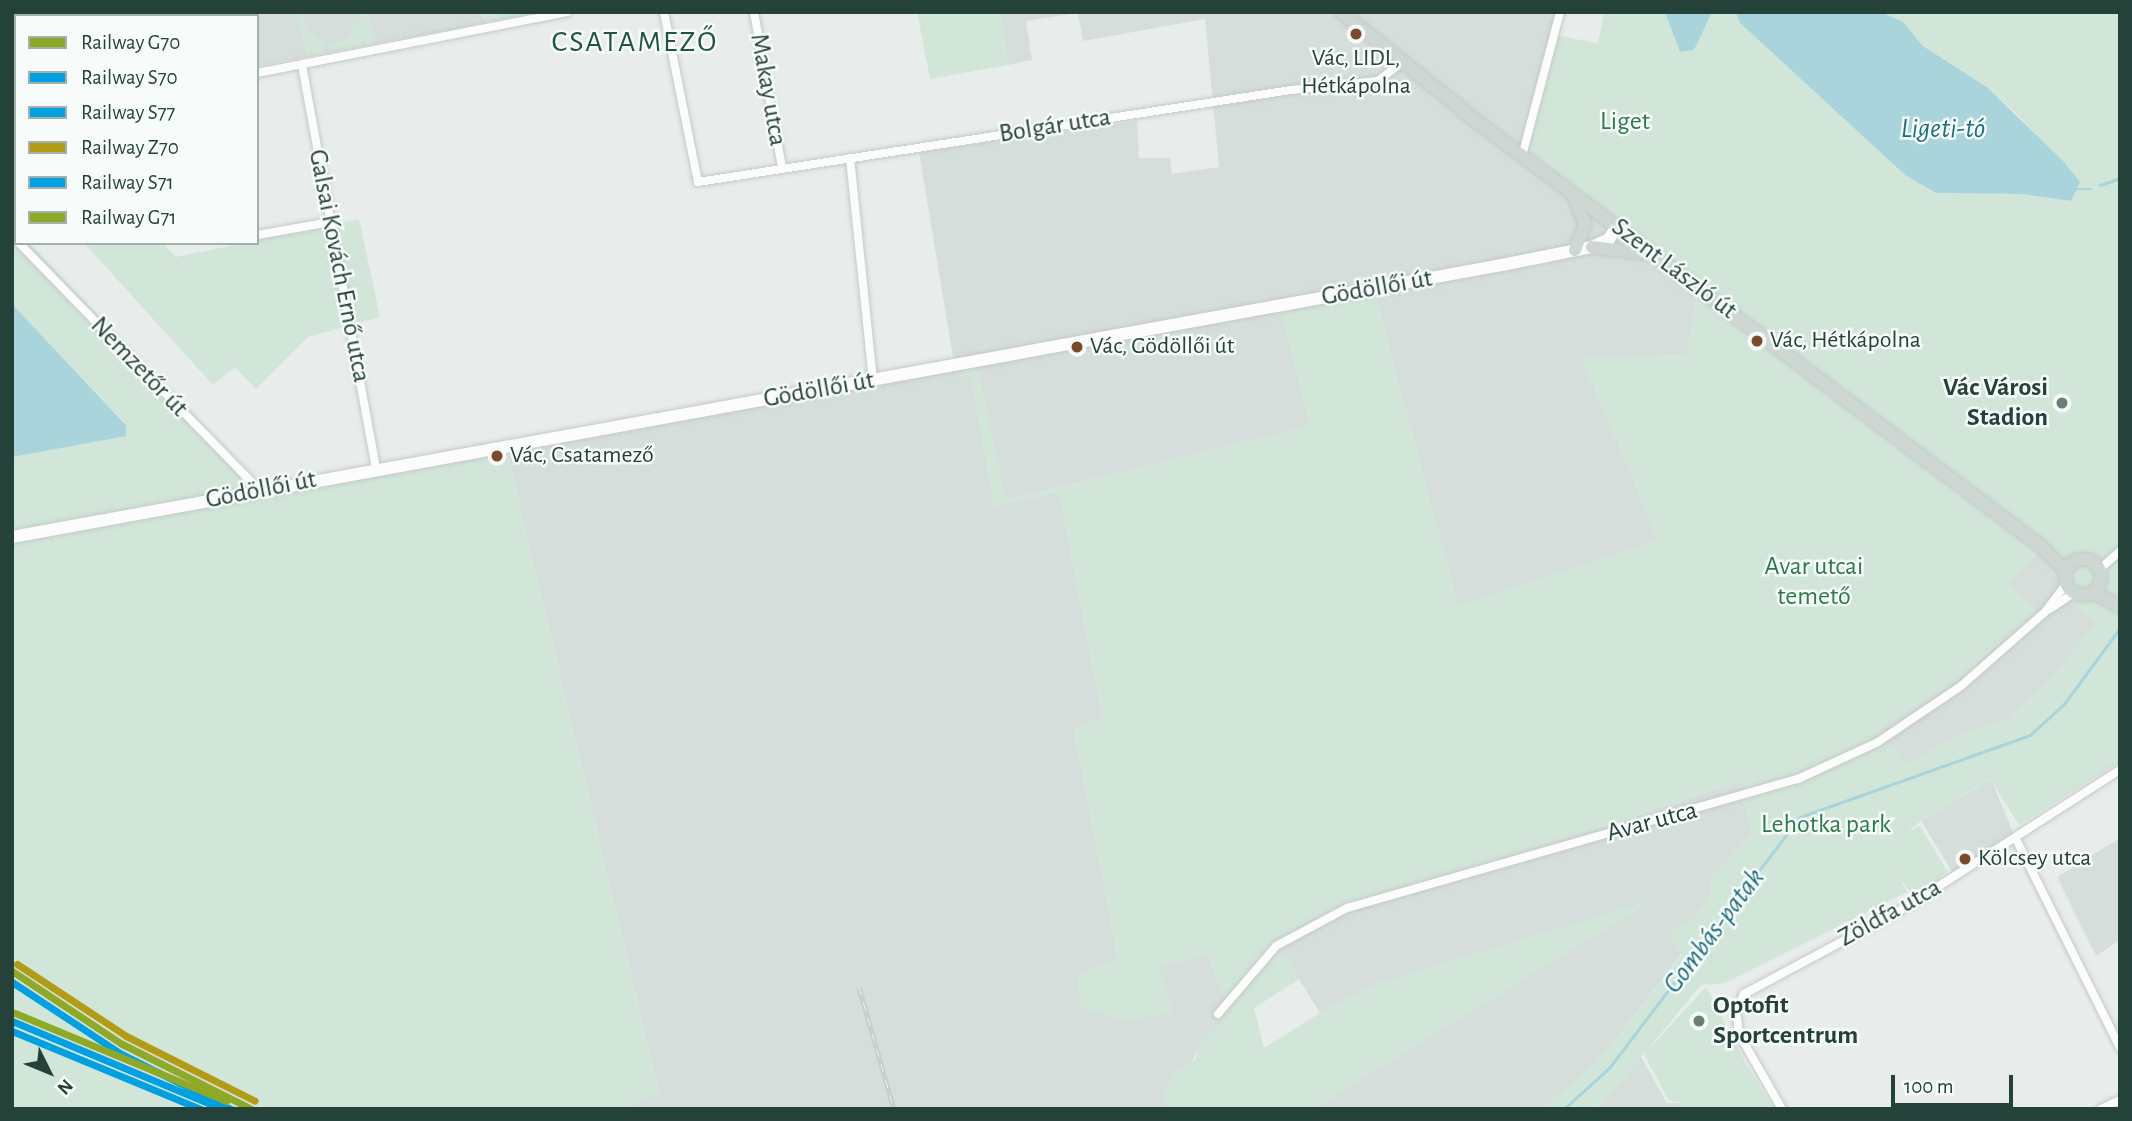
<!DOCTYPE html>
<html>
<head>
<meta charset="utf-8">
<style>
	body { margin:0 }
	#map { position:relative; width:2132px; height:1121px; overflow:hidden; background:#e8edeb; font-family:"Alegreya Sans",sans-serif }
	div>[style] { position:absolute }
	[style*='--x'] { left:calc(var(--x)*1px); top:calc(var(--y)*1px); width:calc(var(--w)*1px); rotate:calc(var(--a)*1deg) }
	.built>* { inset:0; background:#d6dedb }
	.green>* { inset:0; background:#d1e6d8 }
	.water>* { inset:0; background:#a9d4db }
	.stream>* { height:2.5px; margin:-1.25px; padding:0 1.25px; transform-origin:1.25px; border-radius:1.25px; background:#a9d4db }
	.roads { filter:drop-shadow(0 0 2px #c5cac8) drop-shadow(0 0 2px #c5cac8) }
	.minor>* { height:8px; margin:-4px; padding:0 4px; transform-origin:4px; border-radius:4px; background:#fcfcfc }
	.secondary>* { height:12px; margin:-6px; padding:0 6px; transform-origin:6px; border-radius:6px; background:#fcfcfc }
	.primary>* { height:12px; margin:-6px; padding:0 6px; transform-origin:6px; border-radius:6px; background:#cfd7d5 }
	.primary>.ring { margin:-6px; padding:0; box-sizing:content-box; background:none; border:12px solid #cfd7d5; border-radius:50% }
	.rail>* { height:5px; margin-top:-2.5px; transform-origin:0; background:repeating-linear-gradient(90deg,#f7fbf9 0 8px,#c9cdcc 0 16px); box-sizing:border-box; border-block:2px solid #c9cdcc }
	.rail-1>* { height:7px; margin:-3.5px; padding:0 3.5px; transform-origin:3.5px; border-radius:3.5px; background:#8da926 }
	.rail-2>* { height:7px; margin:-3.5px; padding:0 3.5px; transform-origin:3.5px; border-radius:3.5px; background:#00a0e3 }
	.rail-3>* { height:7px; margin:-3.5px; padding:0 3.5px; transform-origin:3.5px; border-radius:3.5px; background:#00a0e3 }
	.rail-4>* { height:7px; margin:-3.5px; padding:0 3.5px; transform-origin:3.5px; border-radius:3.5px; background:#b29c14 }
	.rail-5>* { height:7px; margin:-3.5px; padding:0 3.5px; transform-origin:3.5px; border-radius:3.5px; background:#00a0e3 }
	.rail-6>* { height:7px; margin:-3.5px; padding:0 3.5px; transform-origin:3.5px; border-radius:3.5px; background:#8da926 }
	.dots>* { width:19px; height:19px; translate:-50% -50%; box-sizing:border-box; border:4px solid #f7fbf9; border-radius:50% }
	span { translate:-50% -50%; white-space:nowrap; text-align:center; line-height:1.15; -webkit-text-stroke:5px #f7fbf9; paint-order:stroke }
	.bus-label { font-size:24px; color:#24423a }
	.left { translate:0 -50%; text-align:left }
	.street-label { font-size:26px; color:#24423a }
	.park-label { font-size:26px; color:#2d7a4b }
	.poi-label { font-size:26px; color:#24423a; font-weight:700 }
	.right { translate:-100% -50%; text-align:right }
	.water-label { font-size:28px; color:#1c6f80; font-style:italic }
	.quarter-label { font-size:30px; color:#1f5548; letter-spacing:2px }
	.frame { position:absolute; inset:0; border:14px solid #24423a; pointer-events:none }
	.legend { position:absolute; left:14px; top:14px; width:245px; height:231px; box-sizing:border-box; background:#f7fbf9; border:2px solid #a3b1ad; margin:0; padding:9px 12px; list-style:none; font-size:21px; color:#24423a }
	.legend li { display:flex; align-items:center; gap:14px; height:35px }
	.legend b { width:35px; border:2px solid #a3b1ad }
	.north { position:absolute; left:14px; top:1037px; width:70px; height:70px; -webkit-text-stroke:5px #f7fbf9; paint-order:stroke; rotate:133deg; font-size:19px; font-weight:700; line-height:28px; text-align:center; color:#24423a }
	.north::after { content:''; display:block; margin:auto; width:24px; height:32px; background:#24423a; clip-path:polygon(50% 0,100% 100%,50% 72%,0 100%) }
	.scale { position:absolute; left:1891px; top:1075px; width:122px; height:32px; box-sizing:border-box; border:4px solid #24423a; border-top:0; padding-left:9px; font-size:21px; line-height:24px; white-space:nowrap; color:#24423a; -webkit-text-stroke:5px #f7fbf9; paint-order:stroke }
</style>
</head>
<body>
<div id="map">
	<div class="built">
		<i style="clip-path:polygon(192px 12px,483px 12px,486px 23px,257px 66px,257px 16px)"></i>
		<i style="clip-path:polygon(1000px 12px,1565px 12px,1524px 162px,1698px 291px,1687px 355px,1582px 358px,1659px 541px,1458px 606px,1374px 291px,1280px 305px,1310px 426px,1005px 501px,976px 360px,971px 374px,994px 506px,1059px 492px,1103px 718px,1074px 729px,1118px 958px,1173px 1013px,1158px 967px,1207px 953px,1230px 1011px,1227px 1019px,1199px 1047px,1190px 1066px,1175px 1073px,1164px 1095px,1167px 1109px,620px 1109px,659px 1093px,506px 448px,954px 363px,919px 152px,1137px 121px,1139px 158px,1170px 158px,1172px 174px,1219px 167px,1205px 19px,1083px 41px,1078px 13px,1026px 21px,1032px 60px,1008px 65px)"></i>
		<i style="clip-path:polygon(2037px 553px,2076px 605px,2097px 624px,2050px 680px,2008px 718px,1946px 742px,1907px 766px,1879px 729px,1955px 682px,2035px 610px,2008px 583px)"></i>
		<i style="clip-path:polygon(1991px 779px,2014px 835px,1953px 873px,1921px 821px)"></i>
		<i style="clip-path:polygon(1738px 781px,1753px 834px,1709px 880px,1712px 894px,1695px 918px,1670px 934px,1681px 955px,1600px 1060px,1559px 1097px,1542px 1109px,1312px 1109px,1648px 902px,1380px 983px,1320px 1013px,1281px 950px,1285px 934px,1356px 900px,1629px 819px)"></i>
		<i style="clip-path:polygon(2120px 838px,2120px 940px,2096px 956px,2057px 877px)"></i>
		<i style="clip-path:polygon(12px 958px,105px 1028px,264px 1109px,214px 1109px,12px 1026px,12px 1016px,126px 1059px,12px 981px)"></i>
		<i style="clip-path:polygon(1640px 1055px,1667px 1103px,1679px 1103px,1683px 1109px,1598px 1109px)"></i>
	</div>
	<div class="green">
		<i style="clip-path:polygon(297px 12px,303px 12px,307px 29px,323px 43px,325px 53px,307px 58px)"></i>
		<i style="clip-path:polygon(360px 12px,368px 12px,375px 43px,331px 52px,328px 45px,345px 40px,353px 33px,351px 24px,362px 22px)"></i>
		<i style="clip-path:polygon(484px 12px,539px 12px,486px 23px)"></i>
		<i style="clip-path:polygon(917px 12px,1000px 12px,1008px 65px,930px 79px)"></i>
		<i style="clip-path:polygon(evenodd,1604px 12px,1665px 12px,1681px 52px,1694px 50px,1712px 12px,1736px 12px,1740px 23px,1905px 175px,1936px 193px,2021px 194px,2071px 201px,2079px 182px,2018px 115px,1988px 88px,1923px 46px,1903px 22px,1881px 12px,2120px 12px,2120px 762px,2019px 825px,1990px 779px,1921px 821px,1908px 832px,1920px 826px,1947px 871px,1932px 885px,1913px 897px,1898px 875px,1907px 892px,1725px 983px,1701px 985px,1598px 1109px,1542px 1109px,1600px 1060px,1681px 956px,1670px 934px,1695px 918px,1712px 894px,1709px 880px,1753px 834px,1738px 781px,1629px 819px,1356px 900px,1285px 934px,1281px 950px,1299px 979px,1254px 1008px,1264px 1048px,1320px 1013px,1380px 983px,1652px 900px,1312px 1109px,1167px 1109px,1164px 1095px,1175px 1073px,1195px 1060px,1199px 1047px,1230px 1011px,1207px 953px,1159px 967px,1174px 1013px,1124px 1021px,1081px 1006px,1077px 976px,1118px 957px,1074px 728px,1103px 717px,1059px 492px,994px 507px,971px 375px,959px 377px,955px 363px,976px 359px,1006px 501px,1309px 426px,1280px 305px,1374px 291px,1458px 605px,1659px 541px,1582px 358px,1687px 355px,1698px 291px,1524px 162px,1559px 36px,1598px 43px,1604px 12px,2036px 553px,2076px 605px,2097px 624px,2050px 680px,2008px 718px,1946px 742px,1907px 766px,1879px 729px,1955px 682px,2035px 610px,2009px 583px,2036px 553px)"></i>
		<i style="clip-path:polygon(16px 32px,16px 207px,12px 210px,12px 48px)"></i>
		<i style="clip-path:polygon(359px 219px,380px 317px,308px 337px,256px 389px,235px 367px,213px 385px,84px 243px,162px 243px,176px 257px)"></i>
		<i style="clip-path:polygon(12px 225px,16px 243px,29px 243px,267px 492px,506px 448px,659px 1094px,620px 1109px,264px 1109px,105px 1028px,12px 958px,12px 457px,126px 435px,126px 424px,12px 304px)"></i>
		<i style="clip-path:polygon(12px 981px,15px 983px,128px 1060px,12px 1016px)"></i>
		<i style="clip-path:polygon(1706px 987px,1746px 1064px,1774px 1109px,1680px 1109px,1680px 1102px,1669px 1101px,1644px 1054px)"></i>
		<i style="clip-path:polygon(12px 1026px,58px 1045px,214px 1109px,12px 1109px)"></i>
	</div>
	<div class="water">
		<i style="clip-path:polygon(1665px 12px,1712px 12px,1694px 50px,1680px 52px)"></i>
		<i style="clip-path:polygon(1736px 12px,1881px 12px,1903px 22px,1923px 46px,1988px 88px,2064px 162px,2080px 182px,2071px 201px,2021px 194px,1936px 193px,1905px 175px,1740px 23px)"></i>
		<i style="clip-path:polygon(12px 304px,126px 425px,126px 436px,12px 457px)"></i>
	</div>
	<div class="stream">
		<i style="--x:2100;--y:185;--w:21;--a:-19"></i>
		<i style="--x:2076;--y:189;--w:15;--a:0"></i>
		<i style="--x:1564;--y:1109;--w:62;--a:-42.4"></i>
		<i style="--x:1610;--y:1067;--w:314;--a:-52.8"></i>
		<i style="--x:1800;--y:817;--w:244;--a:-19.6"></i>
		<i style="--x:2030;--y:735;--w:46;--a:-42.4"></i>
		<i style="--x:2064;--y:704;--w:94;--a:-53.6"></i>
	</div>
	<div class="roads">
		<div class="minor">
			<i style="--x:664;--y:12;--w:173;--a:78.7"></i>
			<i style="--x:698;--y:182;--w:600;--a:-8.82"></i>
			<i style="--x:1291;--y:90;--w:87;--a:-5.9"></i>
			<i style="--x:1378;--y:81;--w:33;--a:-38"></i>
			<i style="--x:754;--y:12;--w:158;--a:79.8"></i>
			<i style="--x:302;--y:65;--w:410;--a:79.6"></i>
			<i style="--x:257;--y:73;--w:316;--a:-11.1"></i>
			<i style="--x:12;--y:116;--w:4;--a:0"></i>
			<i style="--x:1522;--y:156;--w:149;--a:-75.2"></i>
			<i style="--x:850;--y:158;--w:223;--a:84.1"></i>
			<i style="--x:257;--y:235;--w:75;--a:-10"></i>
			<i style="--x:19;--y:243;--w:346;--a:45.8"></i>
			<i style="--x:2100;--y:569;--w:27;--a:-42"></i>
			<i style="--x:2050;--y:609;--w:29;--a:-34"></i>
			<i style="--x:2016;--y:839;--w:233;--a:63.5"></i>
			<i style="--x:1218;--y:1014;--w:89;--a:-49.5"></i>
			<i style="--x:1276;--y:946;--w:81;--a:-28.2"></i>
			<i style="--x:1347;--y:908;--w:469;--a:-16"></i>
			<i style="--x:1798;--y:779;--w:88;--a:-24.8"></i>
			<i style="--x:1878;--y:742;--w:100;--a:-34"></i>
			<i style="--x:1961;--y:686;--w:112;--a:-41.4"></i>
			<i style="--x:2045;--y:612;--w:35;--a:-53"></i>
			<i style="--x:1782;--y:1109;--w:86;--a:-119.8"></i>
			<i style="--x:1739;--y:1034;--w:23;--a:-97"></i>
			<i style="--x:1736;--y:1011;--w:19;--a:-65"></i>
			<i style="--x:1744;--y:994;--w:186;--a:-28.2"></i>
			<i style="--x:1908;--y:906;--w:252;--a:-32.7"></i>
			<i style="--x:2101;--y:1109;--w:21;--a:-25"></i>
		</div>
		<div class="secondary">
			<i style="--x:12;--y:537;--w:1515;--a:-10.35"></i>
			<i style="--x:1502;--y:265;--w:92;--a:-11.3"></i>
			<i style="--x:1592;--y:247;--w:19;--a:-25"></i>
			<i style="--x:1609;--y:239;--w:15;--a:-58"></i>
		</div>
		<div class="primary">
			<i style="--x:1341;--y:12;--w:179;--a:38.9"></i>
			<i style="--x:1480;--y:124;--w:705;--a:36.98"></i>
			<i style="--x:2043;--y:548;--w:33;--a:46"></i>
			<i style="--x:1574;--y:197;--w:29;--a:68"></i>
			<i style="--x:1585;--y:224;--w:28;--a:111"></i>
			<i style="--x:1592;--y:247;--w:58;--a:6.9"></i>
			<i class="ring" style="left:2065px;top:559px;width:24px;height:24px"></i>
			<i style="--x:2093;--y:592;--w:31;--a:29"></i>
		</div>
	</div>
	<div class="rail">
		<i style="--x:859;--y:987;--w:127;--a:74"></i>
	</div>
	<div class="rail-1">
		<i style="--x:12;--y:971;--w:132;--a:33.6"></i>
		<i style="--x:122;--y:1044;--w:144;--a:26.7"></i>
	</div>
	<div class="rail-2">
		<i style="--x:12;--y:982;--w:127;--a:33.4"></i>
		<i style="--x:118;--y:1052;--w:127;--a:26.8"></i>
	</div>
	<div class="rail-3">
		<i style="--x:12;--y:1021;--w:228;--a:22.7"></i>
	</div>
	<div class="rail-4">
		<i style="--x:17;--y:964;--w:131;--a:33.4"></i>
		<i style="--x:126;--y:1036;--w:144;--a:26.7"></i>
	</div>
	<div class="rail-5">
		<i style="--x:12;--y:1031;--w:204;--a:22.5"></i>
	</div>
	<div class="rail-6">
		<i style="--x:15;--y:1013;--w:229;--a:22.6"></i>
	</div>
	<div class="dots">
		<i style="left:1356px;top:34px;background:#7a4b2a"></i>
		<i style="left:1757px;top:341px;background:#7a4b2a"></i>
		<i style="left:1077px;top:347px;background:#7a4b2a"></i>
		<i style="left:2062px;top:403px;background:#697e78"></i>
		<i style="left:497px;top:456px;background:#7a4b2a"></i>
		<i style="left:1965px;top:859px;background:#7a4b2a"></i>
		<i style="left:1699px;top:1021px;background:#697e78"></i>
	</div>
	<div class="bus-label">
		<span style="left:1356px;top:73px">Vác, LIDL,<br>Hétkápolna</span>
		<span class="left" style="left:1770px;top:341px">Vác, Hétkápolna</span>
		<span class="left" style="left:1090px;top:347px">Vác, Gödöllői út</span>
		<span class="left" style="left:510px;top:456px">Vác, Csatamező</span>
		<span class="left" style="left:1978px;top:859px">Kölcsey utca</span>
	</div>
	<div class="street-label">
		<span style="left:768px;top:90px;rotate:80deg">Makay utca</span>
		<span style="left:1055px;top:126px;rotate:-9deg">Bolgár utca</span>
		<span style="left:339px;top:266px;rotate:79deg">Galsai Kovách Ernő utca</span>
		<span style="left:1674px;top:269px;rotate:37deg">Szent László út</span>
		<span style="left:1377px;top:288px;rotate:-10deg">Gödöllői út</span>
		<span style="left:139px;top:367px;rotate:46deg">Nemzetőr út</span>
		<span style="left:819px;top:390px;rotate:-10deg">Gödöllői út</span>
		<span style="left:261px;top:490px;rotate:-11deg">Gödöllői út</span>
		<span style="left:1652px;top:822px;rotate:-15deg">Avar utca</span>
		<span style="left:1890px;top:913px;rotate:-29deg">Zöldfa utca</span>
	</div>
	<div class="park-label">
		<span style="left:1625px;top:122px">Liget</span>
		<span style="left:1814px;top:582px">Avar utcai<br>temető</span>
		<span style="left:1826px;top:825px">Lehotka park</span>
	</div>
	<div class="poi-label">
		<span class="right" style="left:2048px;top:403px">Vác Városi<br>Stadion</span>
		<span class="left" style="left:1713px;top:1021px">Optofit<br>Sportcentrum</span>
	</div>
	<div class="water-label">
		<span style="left:1943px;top:129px">Ligeti-tó</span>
		<span style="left:1714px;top:931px;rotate:-53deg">Gombás-patak</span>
	</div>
	<div class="quarter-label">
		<span style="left:635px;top:42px">CSATAMEZŐ</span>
	</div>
	<div class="frame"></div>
	<ul class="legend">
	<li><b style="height:9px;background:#8da926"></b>Railway G70</li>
	<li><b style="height:9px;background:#00a0e3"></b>Railway S70</li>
	<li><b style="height:9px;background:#00a0e3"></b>Railway S77</li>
	<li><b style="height:9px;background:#b29c14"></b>Railway Z70</li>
	<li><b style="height:9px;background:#00a0e3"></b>Railway S71</li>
	<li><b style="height:9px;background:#8da926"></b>Railway G71</li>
	</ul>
	<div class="north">N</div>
	<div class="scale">100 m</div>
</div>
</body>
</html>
